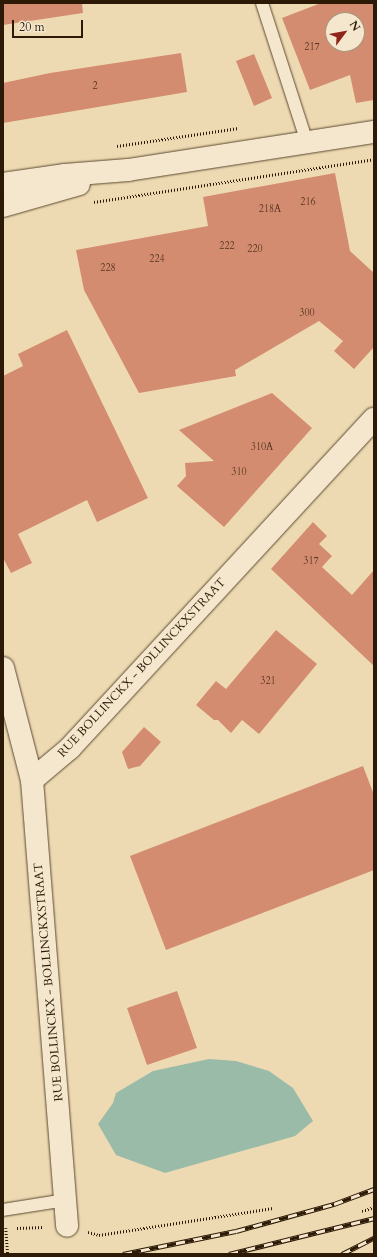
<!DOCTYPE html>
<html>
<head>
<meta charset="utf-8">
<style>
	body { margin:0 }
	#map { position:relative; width:377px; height:1257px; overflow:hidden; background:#eedab2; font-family:Cardo,serif }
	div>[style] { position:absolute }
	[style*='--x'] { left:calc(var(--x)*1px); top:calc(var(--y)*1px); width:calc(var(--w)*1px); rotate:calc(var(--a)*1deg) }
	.water>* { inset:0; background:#9abba8 }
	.building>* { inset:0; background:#d48c70 }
	.path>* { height:2.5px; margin-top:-1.25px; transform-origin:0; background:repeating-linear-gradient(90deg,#2c1a06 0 1px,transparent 0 3px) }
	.roads { filter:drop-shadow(0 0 1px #5c4a31) drop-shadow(0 0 1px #5c4a31) }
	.service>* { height:12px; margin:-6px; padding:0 6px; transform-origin:6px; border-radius:6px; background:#f4e7cd }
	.minor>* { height:22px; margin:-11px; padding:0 11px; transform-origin:11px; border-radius:11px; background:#f4e7cd }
	.tertiary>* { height:22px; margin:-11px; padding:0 11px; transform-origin:11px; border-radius:11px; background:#f4e7cd }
	.rail>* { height:4.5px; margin-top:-2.25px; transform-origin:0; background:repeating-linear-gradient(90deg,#f4e7cd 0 9px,#2c1a06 0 18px); box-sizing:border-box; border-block:1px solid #2c1a06 }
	span { translate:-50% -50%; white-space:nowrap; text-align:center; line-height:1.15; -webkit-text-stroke:3px #f4e7cd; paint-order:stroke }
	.number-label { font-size:10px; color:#563620 }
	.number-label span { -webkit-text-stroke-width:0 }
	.street-label { font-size:12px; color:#2c1a06 }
	.frame { position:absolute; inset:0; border:4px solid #2c1a06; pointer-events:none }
	.north { position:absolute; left:325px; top:12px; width:40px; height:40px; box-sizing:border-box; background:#f4e7cd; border:1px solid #a4957d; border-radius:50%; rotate:58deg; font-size:11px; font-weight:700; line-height:16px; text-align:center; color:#2c1a06 }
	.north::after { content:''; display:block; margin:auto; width:14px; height:18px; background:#8f2418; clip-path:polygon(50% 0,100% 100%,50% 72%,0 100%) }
	.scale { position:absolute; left:12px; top:20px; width:71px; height:18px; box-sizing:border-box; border:2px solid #2c1a06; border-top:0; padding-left:5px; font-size:12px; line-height:14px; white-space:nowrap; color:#2c1a06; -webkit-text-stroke:3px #f4e7cd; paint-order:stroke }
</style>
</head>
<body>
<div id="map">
	<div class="water">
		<i style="clip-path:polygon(209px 1059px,236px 1061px,269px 1071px,293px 1088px,313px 1121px,295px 1136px,165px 1173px,116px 1155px,98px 1124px,113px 1103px,116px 1093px,153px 1071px)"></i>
	</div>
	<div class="building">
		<i style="clip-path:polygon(3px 3px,82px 3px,83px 13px,3px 25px)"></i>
		<i style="clip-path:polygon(evenodd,321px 3px,374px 3px,374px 100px,356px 103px,350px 75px,310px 90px,282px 18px,321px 3px,333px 20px,357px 20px,357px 44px,333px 44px,333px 20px)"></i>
		<i style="clip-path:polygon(181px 53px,187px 92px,3px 123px,3px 83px,50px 73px)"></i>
		<i style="clip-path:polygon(254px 54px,272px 98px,254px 106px,236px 61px)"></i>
		<i style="clip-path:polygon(335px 173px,350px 251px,374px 273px,374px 347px,354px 369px,334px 351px,343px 341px,319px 321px,235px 370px,236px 376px,139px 393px,84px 290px,76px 250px,208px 226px,203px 197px)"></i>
		<i style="clip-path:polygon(67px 330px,148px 498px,97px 522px,87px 500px,18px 534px,32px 563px,11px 573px,3px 558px,3px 376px,23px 366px,18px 354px)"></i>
		<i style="clip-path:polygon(272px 393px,312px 428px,224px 527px,177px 486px,186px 476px,185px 463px,214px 461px,179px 430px)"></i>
		<i style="clip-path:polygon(313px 522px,327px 536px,319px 544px,332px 556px,322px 567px,352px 595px,374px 570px,374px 666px,271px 569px)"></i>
		<i style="clip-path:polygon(276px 630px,317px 664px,259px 734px,242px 720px,231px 733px,218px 720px,214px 720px,196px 705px,216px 681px,226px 689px)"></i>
		<i style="clip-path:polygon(144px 727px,161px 742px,140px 766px,128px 769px,122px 752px)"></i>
		<i style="clip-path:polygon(363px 766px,374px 795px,374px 870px,166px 950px,130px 856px)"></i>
		<i style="clip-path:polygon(177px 991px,197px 1048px,147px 1065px,127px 1008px)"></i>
	</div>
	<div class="path">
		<i style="--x:117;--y:146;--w:123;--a:-8.4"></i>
		<i style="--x:94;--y:202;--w:283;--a:-8.7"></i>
		<i style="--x:362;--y:1211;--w:13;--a:-18"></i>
		<i style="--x:6;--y:1228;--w:26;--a:86"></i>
		<i style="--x:17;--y:1228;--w:27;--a:-2"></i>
		<i style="--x:88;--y:1232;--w:11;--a:15"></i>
		<i style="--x:99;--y:1235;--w:176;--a:-8.8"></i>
		<i style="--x:17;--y:1254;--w:15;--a:0"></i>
	</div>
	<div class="roads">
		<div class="service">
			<i style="--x:262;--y:3;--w:146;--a:72.1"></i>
			<i style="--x:3;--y:1210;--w:64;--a:-9"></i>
		</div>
		<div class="minor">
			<i style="--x:3;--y:668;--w:116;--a:75.5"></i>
			<i style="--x:32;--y:780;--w:447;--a:85.5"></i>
			<i style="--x:32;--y:780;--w:50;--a:-40.1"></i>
			<i style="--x:70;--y:748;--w:448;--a:-47.3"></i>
		</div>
		<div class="tertiary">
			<i style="--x:3;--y:184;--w:63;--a:-8.3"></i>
			<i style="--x:65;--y:175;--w:63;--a:-4.5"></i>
			<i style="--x:128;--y:170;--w:249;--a:-8.8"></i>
			<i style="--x:3;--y:206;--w:79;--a:-16.1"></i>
		</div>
	</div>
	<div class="rail">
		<i style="--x:123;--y:1254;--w:115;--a:-11.5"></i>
		<i style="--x:236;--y:1231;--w:102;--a:-15.4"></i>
		<i style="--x:334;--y:1204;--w:43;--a:-20.6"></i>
		<i style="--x:229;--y:1254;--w:149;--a:-13.9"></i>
		<i style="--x:342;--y:1254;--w:36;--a:-27"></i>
	</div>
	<div class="number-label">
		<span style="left:312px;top:48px">217</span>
		<span style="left:95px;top:87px">2</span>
		<span style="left:308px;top:203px">216</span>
		<span style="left:270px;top:210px">218A</span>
		<span style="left:227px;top:247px">222</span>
		<span style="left:255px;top:250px">220</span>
		<span style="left:157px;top:260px">224</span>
		<span style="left:108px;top:269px">228</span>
		<span style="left:307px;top:314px">300</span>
		<span style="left:262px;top:448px">310A</span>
		<span style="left:239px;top:473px">310</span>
		<span style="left:311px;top:562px">317</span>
		<span style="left:268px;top:682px">321</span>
	</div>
	<div class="street-label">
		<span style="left:142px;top:668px;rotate:-47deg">RUE BOLLINCKX - BOLLINCKXSTRAAT</span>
		<span style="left:49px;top:982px;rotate:-95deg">RUE BOLLINCKX - BOLLINCKXSTRAAT</span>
	</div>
	<div class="frame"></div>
	<div class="north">N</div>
	<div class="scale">20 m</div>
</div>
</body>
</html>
